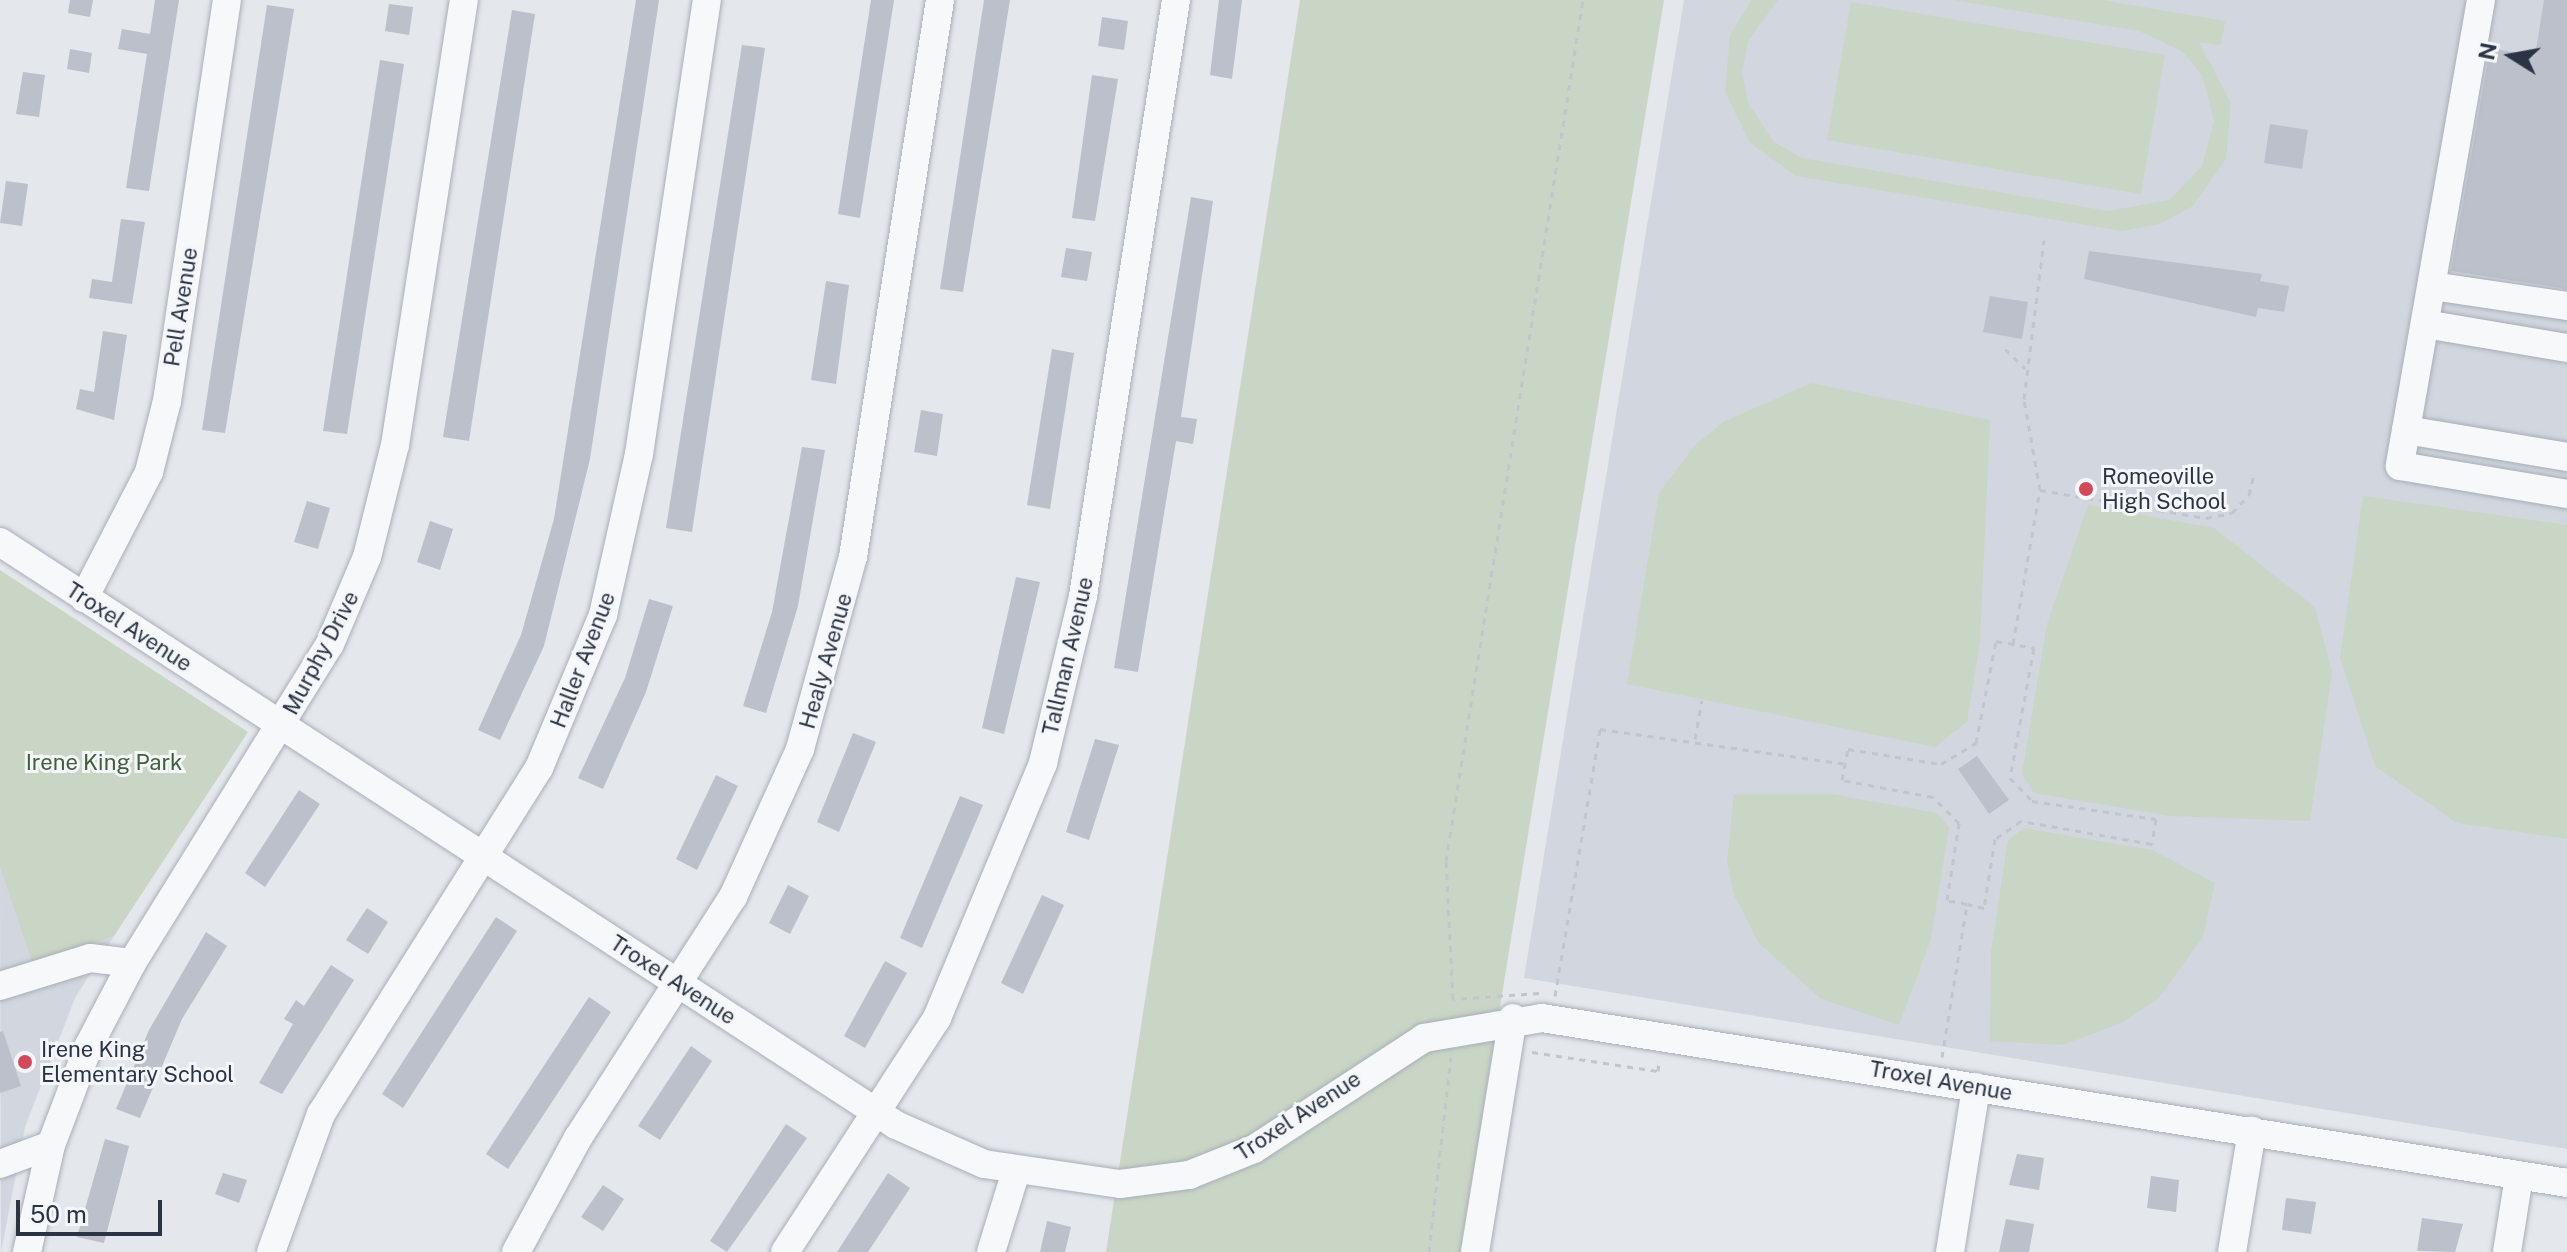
<!DOCTYPE html>
<html>
<head>
<meta charset="utf-8">
<style>
	body { margin:0 }
	#map { position:relative; width:2567px; height:1252px; overflow:hidden; background:#e4e7ec; font-family:"Public Sans",sans-serif }
	div>[style] { position:absolute }
	[style*='--x'] { left:calc(var(--x)*1px); top:calc(var(--y)*1px); width:calc(var(--w)*1px); rotate:calc(var(--a)*1deg) }
	.built>* { inset:0; background:#d2d6de }
	.green>* { inset:0; background:#c9d6c5 }
	.building>* { inset:0; background:#bbc0ca }
	.path>* { height:3px; margin-top:-1.5px; transform-origin:0; background:repeating-linear-gradient(90deg,#c2c5cb 0 6px,transparent 0 12px) }
	.roads { filter:drop-shadow(0 0 2px #a9aeb7) drop-shadow(0 0 2px #a9aeb7) }
	.minor>* { height:28px; margin:-14px; padding:0 14px; transform-origin:14px; border-radius:14px; background:#f7f8fa }
	.dots>* { width:22px; height:22px; translate:-50% -50%; box-sizing:border-box; border:4px solid #f4f6f9; border-radius:50% }
	span { translate:-50% -50%; white-space:nowrap; text-align:center; line-height:1.15; -webkit-text-stroke:6px #f4f6f9; paint-order:stroke }
	.street-label { font-size:22px; color:#2b3445 }
	.poi-label { font-size:22px; color:#2b3445 }
	.left { translate:0 -50%; text-align:left }
	.park-label { font-size:22px; color:#3f6138 }
	.north { position:absolute; left:2471px; top:16px; width:80px; height:80px; -webkit-text-stroke:6px #f4f6f9; paint-order:stroke; rotate:281deg; font-size:22px; font-weight:700; line-height:32px; text-align:center; color:#2b3445 }
	.north::after { content:''; display:block; margin:auto; width:28px; height:36px; background:#2b3445; clip-path:polygon(50% 0,100% 100%,50% 72%,0 100%) }
	.scale { position:absolute; left:16px; top:1200px; width:146px; height:36px; box-sizing:border-box; border:4px solid #2b3445; border-top:0; padding-left:10px; font-size:24px; line-height:28px; white-space:nowrap; color:#2b3445; -webkit-text-stroke:6px #f4f6f9; paint-order:stroke }
</style>
</head>
<body>
<div id="map">
	<div class="built">
		<i style="clip-path:polygon(1684px 0,2567px 0,2567px 1149px,1524px 978px)"></i>
		<i style="clip-path:polygon(0 868px,33px 964px,114px 936px,75px 998px,25px 1127px,1px 1252px)"></i>
	</div>
	<div class="green">
		<i style="clip-path:polygon(1300px 0,1664px 0,1460px 1252px,1106px 1252px)"></i>
		<i style="clip-path:polygon(1751px 0,1778px 0,1748px 41px,1742px 72px,1748px 103px,1774px 142px,1802px 158px,2108px 211px,2169px 200px,2202px 166px,2214px 121px,2202px 75px,2182px 51px,2139px 31px,1954px 0,2102px 0,2225px 21px,2221px 45px,2199px 42px,2231px 103px,2226px 159px,2193px 206px,2160px 224px,2122px 231px,1796px 176px,1750px 143px,1725px 92px,1730px 35px)"></i>
		<i style="clip-path:polygon(1851px 2px,2165px 55px,2141px 194px,1827px 140px)"></i>
		<i style="clip-path:polygon(1811px 383px,1990px 420px,1980px 642px,1967px 722px,1935px 747px,1627px 684px,1659px 493px,1695px 445px,1723px 422px)"></i>
		<i style="clip-path:polygon(2363px 496px,2567px 525px,2567px 839px,2457px 823px,2375px 766px,2340px 658px)"></i>
		<i style="clip-path:polygon(2088px 505px,2214px 528px,2315px 607px,2332px 672px,2310px 821px,2170px 816px,2034px 793px,2022px 774px,2047px 624px)"></i>
		<i style="clip-path:polygon(0 570px,248px 732px,114px 936px,33px 965px,0 868px)"></i>
		<i style="clip-path:polygon(1734px 794px,1831px 794px,1937px 813px,1949px 828px,1931px 939px,1899px 1025px,1821px 999px,1759px 943px,1734px 895px,1727px 862px)"></i>
		<i style="clip-path:polygon(2024px 828px,2152px 850px,2215px 883px,2203px 937px,2158px 999px,2123px 1022px,2063px 1045px,1990px 1041px,1991px 951px,2008px 840px)"></i>
	</div>
	<div class="building">
		<i style="clip-path:polygon(70px 0,93px 0,90px 17px,68px 13px)"></i>
		<i style="clip-path:polygon(155px 0,179px 0,149px 191px,126px 188px,147px 54px,118px 49px,122px 29px,150px 34px)"></i>
		<i style="clip-path:polygon(636px 0,659px 0,590px 459px,544px 646px,500px 740px,478px 730px,521px 635px,554px 519px)"></i>
		<i style="clip-path:polygon(871px 0,894px 0,860px 218px,838px 214px)"></i>
		<i style="clip-path:polygon(984px 0,1010px 0,963px 292px,940px 289px)"></i>
		<i style="clip-path:polygon(1219px 0,1242px 0,1232px 79px,1210px 75px)"></i>
		<i style="clip-path:polygon(2544px 0,2567px 0,2567px 289px,2451px 271px,2490px 48px,2535px 56px)"></i>
		<i style="clip-path:polygon(389px 4px,413px 7px,409px 35px,385px 31px)"></i>
		<i style="clip-path:polygon(267px 5px,294px 9px,225px 433px,202px 430px)"></i>
		<i style="clip-path:polygon(512px 10px,535px 14px,469px 441px,443px 437px)"></i>
		<i style="clip-path:polygon(1102px 17px,1128px 21px,1124px 50px,1098px 46px)"></i>
		<i style="clip-path:polygon(742px 45px,765px 48px,692px 532px,666px 528px)"></i>
		<i style="clip-path:polygon(70px 49px,92px 53px,89px 73px,67px 69px)"></i>
		<i style="clip-path:polygon(380px 60px,404px 64px,347px 434px,323px 431px)"></i>
		<i style="clip-path:polygon(23px 72px,45px 75px,39px 117px,16px 114px)"></i>
		<i style="clip-path:polygon(1092px 75px,1118px 79px,1095px 221px,1072px 218px)"></i>
		<i style="clip-path:polygon(2270px 124px,2308px 130px,2302px 169px,2264px 163px)"></i>
		<i style="clip-path:polygon(6px 181px,28px 184px,22px 226px,0 223px)"></i>
		<i style="clip-path:polygon(1191px 197px,1213px 201px,1181px 417px,1197px 419px,1193px 444px,1176px 441px,1138px 672px,1114px 668px)"></i>
		<i style="clip-path:polygon(121px 219px,145px 222px,132px 304px,89px 298px,92px 279px,112px 282px)"></i>
		<i style="clip-path:polygon(1066px 248px,1092px 252px,1087px 281px,1061px 277px)"></i>
		<i style="clip-path:polygon(2089px 251px,2262px 274px,2260px 281px,2289px 286px,2284px 312px,2258px 308px,2256px 317px,2084px 279px)"></i>
		<i style="clip-path:polygon(826px 281px,849px 285px,836px 384px,811px 380px)"></i>
		<i style="clip-path:polygon(1990px 296px,2028px 302px,2022px 339px,1983px 332px)"></i>
		<i style="clip-path:polygon(103px 331px,127px 335px,114px 420px,76px 409px,80px 389px,94px 392px)"></i>
		<i style="clip-path:polygon(1052px 349px,1074px 353px,1050px 509px,1027px 505px)"></i>
		<i style="clip-path:polygon(921px 410px,943px 414px,937px 456px,914px 452px)"></i>
		<i style="clip-path:polygon(802px 447px,825px 450px,798px 606px,766px 713px,743px 706px,772px 612px)"></i>
		<i style="clip-path:polygon(307px 501px,330px 508px,318px 549px,294px 542px)"></i>
		<i style="clip-path:polygon(430px 521px,453px 529px,440px 570px,417px 562px)"></i>
		<i style="clip-path:polygon(1016px 577px,1040px 582px,1004px 734px,982px 728px)"></i>
		<i style="clip-path:polygon(649px 599px,673px 606px,646px 692px,603px 789px,578px 778px,625px 678px)"></i>
		<i style="clip-path:polygon(853px 733px,876px 742px,839px 832px,817px 822px)"></i>
		<i style="clip-path:polygon(1095px 739px,1119px 745px,1089px 840px,1066px 832px)"></i>
		<i style="clip-path:polygon(1977px 756px,2009px 800px,1989px 814px,1958px 769px)"></i>
		<i style="clip-path:polygon(716px 775px,738px 786px,697px 870px,676px 859px)"></i>
		<i style="clip-path:polygon(299px 790px,320px 804px,265px 887px,245px 873px)"></i>
		<i style="clip-path:polygon(960px 796px,983px 805px,922px 948px,900px 938px)"></i>
		<i style="clip-path:polygon(788px 885px,809px 896px,790px 934px,769px 923px)"></i>
		<i style="clip-path:polygon(1042px 895px,1064px 905px,1023px 994px,1001px 983px)"></i>
		<i style="clip-path:polygon(367px 908px,388px 922px,368px 954px,346px 940px)"></i>
		<i style="clip-path:polygon(496px 917px,517px 931px,403px 1108px,382px 1094px)"></i>
		<i style="clip-path:polygon(206px 932px,227px 946px,182px 1019px,140px 1118px,116px 1109px,149px 1030px)"></i>
		<i style="clip-path:polygon(885px 961px,907px 973px,865px 1048px,844px 1036px)"></i>
		<i style="clip-path:polygon(331px 965px,354px 980px,282px 1094px,259px 1083px,293px 1024px,284px 1019px,296px 1000px,304px 1006px)"></i>
		<i style="clip-path:polygon(589px 997px,611px 1012px,508px 1169px,486px 1154px)"></i>
		<i style="clip-path:polygon(3px 1031px,21px 1086px,0 1093px,0 1032px)"></i>
		<i style="clip-path:polygon(691px 1046px,712px 1061px,660px 1140px,638px 1126px)"></i>
		<i style="clip-path:polygon(786px 1124px,807px 1138px,727px 1252px,710px 1241px)"></i>
		<i style="clip-path:polygon(105px 1139px,129px 1146px,104px 1243px,77px 1237px)"></i>
		<i style="clip-path:polygon(2017px 1154px,2044px 1158px,2039px 1190px,2009px 1185px)"></i>
		<i style="clip-path:polygon(223px 1173px,247px 1180px,239px 1203px,215px 1194px)"></i>
		<i style="clip-path:polygon(888px 1173px,910px 1188px,868px 1252px,837px 1252px)"></i>
		<i style="clip-path:polygon(2151px 1176px,2179px 1180px,2176px 1212px,2147px 1208px)"></i>
		<i style="clip-path:polygon(603px 1185px,624px 1199px,603px 1231px,581px 1217px)"></i>
		<i style="clip-path:polygon(2286px 1198px,2316px 1202px,2311px 1234px,2282px 1230px)"></i>
		<i style="clip-path:polygon(2422px 1218px,2463px 1224px,2455px 1252px,2417px 1251px)"></i>
		<i style="clip-path:polygon(2006px 1219px,2034px 1224px,2029px 1252px,1999px 1252px)"></i>
		<i style="clip-path:polygon(1047px 1221px,1071px 1227px,1065px 1252px,1040px 1252px)"></i>
	</div>
	<div class="path">
		<i style="--x:2005;--y:349;--w:28;--a:44"></i>
		<i style="--x:2040;--y:490;--w:92;--a:-100"></i>
		<i style="--x:2024;--y:399;--w:160;--a:-82.8"></i>
		<i style="--x:2013;--y:644;--w:156;--a:-80.1"></i>
		<i style="--x:2040;--y:490;--w:168;--a:9.6"></i>
		<i style="--x:2206;--y:518;--w:26;--a:-11"></i>
		<i style="--x:2232;--y:513;--w:25;--a:-47"></i>
		<i style="--x:2249;--y:495;--w:23;--a:-77"></i>
		<i style="--x:1695;--y:739;--w:39;--a:-80"></i>
		<i style="--x:1539;--y:993;--w:86;--a:176"></i>
		<i style="--x:1453;--y:999;--w:138;--a:-92.9"></i>
		<i style="--x:1446;--y:861;--w:872;--a:-80.96"></i>
		<i style="--x:1555;--y:996;--w:271;--a:-80.4"></i>
		<i style="--x:1600;--y:729;--w:247;--a:8.1"></i>
		<i style="--x:1532;--y:1052;--w:127;--a:8.6"></i>
		<i style="--x:1658;--y:1071;--w:9;--a:-84"></i>
		<i style="--x:1942;--y:1057;--w:155;--a:-80.7"></i>
		<i style="--x:1967;--y:904;--w:20;--a:-169"></i>
		<i style="--x:1947;--y:900;--w:78;--a:-81.1"></i>
		<i style="--x:1959;--y:823;--w:37;--a:-135"></i>
		<i style="--x:1933;--y:797;--w:93;--a:-169.4"></i>
		<i style="--x:1842;--y:780;--w:32;--a:-79"></i>
		<i style="--x:1848;--y:749;--w:94;--a:9.2"></i>
		<i style="--x:1941;--y:764;--w:41;--a:-31"></i>
		<i style="--x:1976;--y:743;--w:104;--a:-78.9"></i>
		<i style="--x:1996;--y:641;--w:39;--a:10"></i>
		<i style="--x:2034;--y:648;--w:132;--a:100.5"></i>
		<i style="--x:2010;--y:778;--w:32;--a:46"></i>
		<i style="--x:2032;--y:801;--w:125;--a:8.3"></i>
		<i style="--x:2156;--y:819;--w:25;--a:99"></i>
		<i style="--x:2152;--y:844;--w:133;--a:-170"></i>
		<i style="--x:2021;--y:821;--w:32;--a:145"></i>
		<i style="--x:1995;--y:839;--w:70;--a:99.1"></i>
		<i style="--x:1984;--y:908;--w:17;--a:-167"></i>
		<i style="--x:1429;--y:1252;--w:196;--a:-83.6"></i>
	</div>
	<div class="roads">
		<div class="minor">
			<i style="--x:2481;--y:0;--w:473;--a:99.9"></i>
			<i style="--x:2400;--y:466;--w:169;--a:9.5"></i>
			<i style="--x:2432;--y:286;--w:136;--a:8.4"></i>
			<i style="--x:2425;--y:324;--w:144;--a:9.6"></i>
			<i style="--x:2406;--y:430;--w:163;--a:9.5"></i>
			<i style="--x:0;--y:542;--w:1069;--a:33.05"></i>
			<i style="--x:896;--y:1125;--w:96;--a:23.9"></i>
			<i style="--x:984;--y:1164;--w:137;--a:8.4"></i>
			<i style="--x:1120;--y:1184;--w:70;--a:-7.4"></i>
			<i style="--x:1189;--y:1175;--w:70;--a:-21.8"></i>
			<i style="--x:1254;--y:1149;--w:203;--a:-33.1"></i>
			<i style="--x:1424;--y:1038;--w:120;--a:-9.6"></i>
			<i style="--x:1542;--y:1018;--w:1038;--a:9.14"></i>
			<i style="--x:84;--y:598;--w:142;--a:-62.7"></i>
			<i style="--x:149;--y:472;--w:73;--a:-75.8"></i>
			<i style="--x:167;--y:401;--w:405;--a:-81.5"></i>
			<i style="--x:0;--y:986;--w:94;--a:-17.3"></i>
			<i style="--x:90;--y:958;--w:42;--a:6.8"></i>
			<i style="--x:0;--y:1164;--w:54;--a:-20.4"></i>
			<i style="--x:27;--y:1252;--w:110;--a:-77.4"></i>
			<i style="--x:51;--y:1145;--w:107;--a:-69.2"></i>
			<i style="--x:89;--y:1045;--w:93;--a:-62.3"></i>
			<i style="--x:132;--y:963;--w:375;--a:-58.2"></i>
			<i style="--x:330;--y:644;--w:95;--a:-67"></i>
			<i style="--x:367;--y:557;--w:115;--a:-76"></i>
			<i style="--x:395;--y:445;--w:450;--a:-81.2"></i>
			<i style="--x:271;--y:1252;--w:147;--a:-70.1"></i>
			<i style="--x:321;--y:1114;--w:409;--a:-57.8"></i>
			<i style="--x:539;--y:768;--w:166;--a:-67.3"></i>
			<i style="--x:603;--y:615;--w:165;--a:-77.4"></i>
			<i style="--x:639;--y:454;--w:459;--a:-81.5"></i>
			<i style="--x:516;--y:1252;--w:130;--a:-61.5"></i>
			<i style="--x:578;--y:1138;--w:287;--a:-57.3"></i>
			<i style="--x:733;--y:897;--w:162;--a:-65.6"></i>
			<i style="--x:800;--y:749;--w:199;--a:-74.6"></i>
			<i style="--x:853;--y:557;--w:564;--a:-81.12"></i>
			<i style="--x:785;--y:1252;--w:279;--a:-57"></i>
			<i style="--x:937;--y:1018;--w:276;--a:-67.4"></i>
			<i style="--x:1043;--y:763;--w:172;--a:-76.5"></i>
			<i style="--x:1083;--y:596;--w:603;--a:-81.13"></i>
			<i style="--x:991;--y:1252;--w:85;--a:-72.8"></i>
			<i style="--x:1475;--y:1252;--w:237;--a:-80.8"></i>
			<i style="--x:1950;--y:1252;--w:167;--a:-81"></i>
			<i style="--x:2232;--y:1252;--w:123;--a:-80.6"></i>
			<i style="--x:2507;--y:1252;--w:77;--a:-81"></i>
		</div>
	</div>
	<div class="dots">
		<i style="left:2086px;top:489px;background:#d1495b"></i>
		<i style="left:25px;top:1062px;background:#d1495b"></i>
	</div>
	<div class="street-label">
		<span style="left:181px;top:307px;rotate:-81deg">Pell Avenue</span>
		<span style="left:129px;top:627px;rotate:33deg">Troxel Avenue</span>
		<span style="left:321px;top:653px;rotate:-62deg">Murphy Drive</span>
		<span style="left:1068px;top:656px;rotate:-77deg">Tallman Avenue</span>
		<span style="left:583px;top:660px;rotate:-69deg">Haller Avenue</span>
		<span style="left:826px;top:661px;rotate:-74deg">Healy Avenue</span>
		<span style="left:673px;top:980px;rotate:33deg">Troxel Avenue</span>
		<span style="left:1941px;top:1081px;rotate:10deg">Troxel Avenue</span>
		<span style="left:1298px;top:1116px;rotate:-33deg">Troxel Avenue</span>
	</div>
	<div class="poi-label">
		<span class="left" style="left:2102px;top:489px">Romeoville<br>High School</span>
		<span class="left" style="left:41px;top:1062px">Irene King<br>Elementary School</span>
	</div>
	<div class="park-label">
		<span style="left:104px;top:763px">Irene King Park</span>
	</div>
	<div class="north">N</div>
	<div class="scale">50 m</div>
</div>
</body>
</html>
